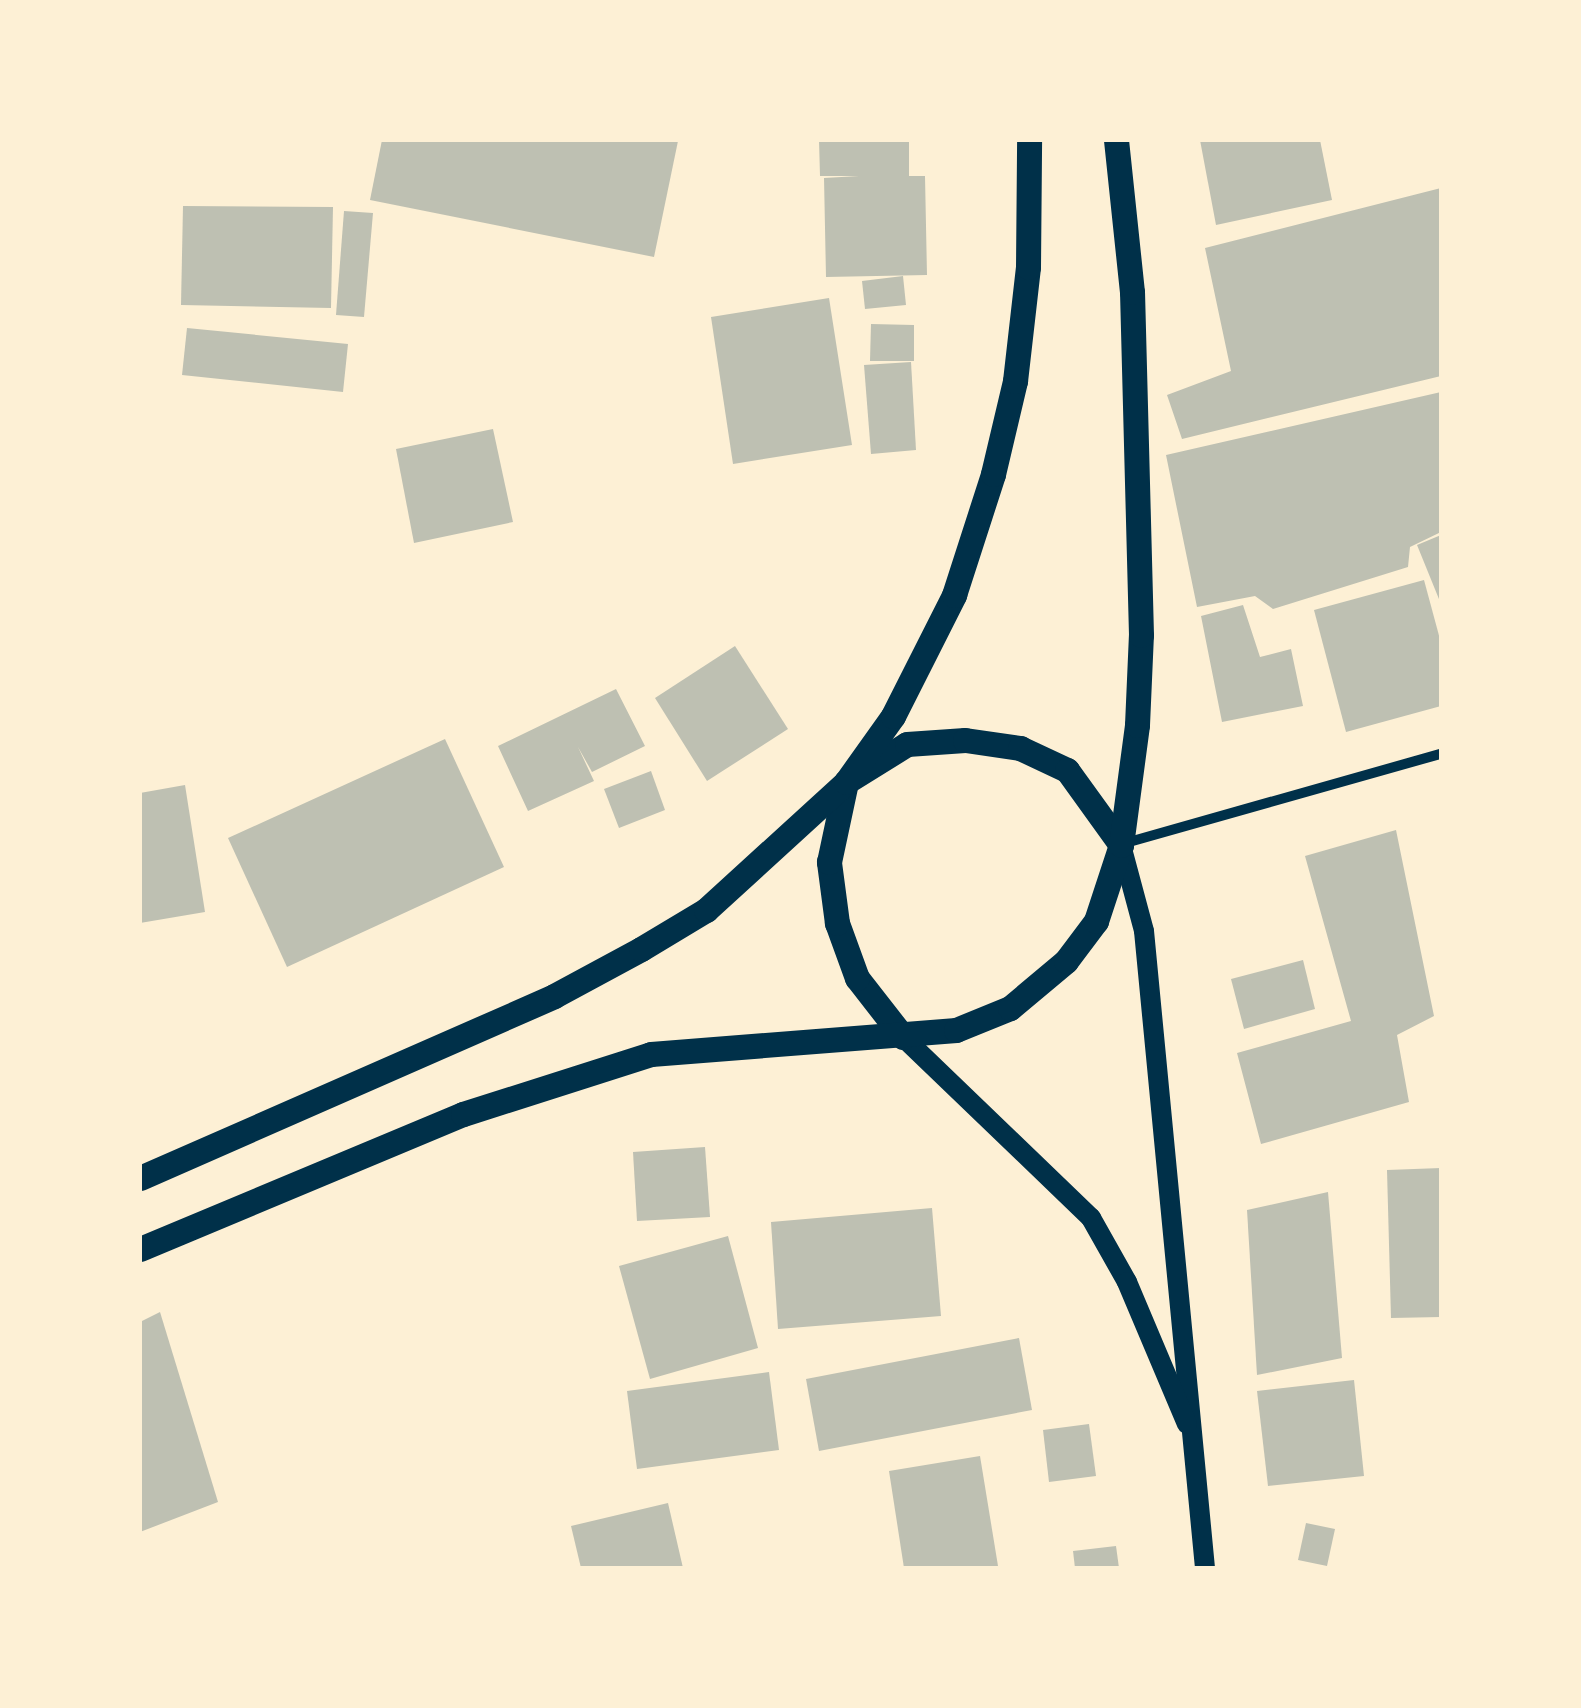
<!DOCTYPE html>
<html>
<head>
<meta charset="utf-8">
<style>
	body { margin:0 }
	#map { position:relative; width:1581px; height:1708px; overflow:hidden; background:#fdf0d5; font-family:Inter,sans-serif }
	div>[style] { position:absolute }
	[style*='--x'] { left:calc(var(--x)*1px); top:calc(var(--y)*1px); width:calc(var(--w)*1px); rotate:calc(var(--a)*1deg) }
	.building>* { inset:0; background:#bec0b2 }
	.minor>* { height:10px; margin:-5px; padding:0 5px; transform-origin:5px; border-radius:5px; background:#003049 }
	.secondary>* { height:20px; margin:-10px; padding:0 10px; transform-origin:10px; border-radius:10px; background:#003049 }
	.primary>* { height:25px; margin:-12.5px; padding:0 12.5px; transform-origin:12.5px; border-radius:12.5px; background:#003049 }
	span { translate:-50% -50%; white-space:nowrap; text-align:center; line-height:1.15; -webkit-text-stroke:10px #fdf0d5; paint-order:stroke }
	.frame { position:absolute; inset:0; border:142px solid #fdf0d5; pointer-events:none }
</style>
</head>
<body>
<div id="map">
	<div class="building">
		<i style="clip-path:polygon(382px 140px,678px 141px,654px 257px,370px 200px)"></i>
		<i style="clip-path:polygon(819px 140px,909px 140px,909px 176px,925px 176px,927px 275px,826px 277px,824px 178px,859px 176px,820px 176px)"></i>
		<i style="clip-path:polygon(1200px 140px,1320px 140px,1332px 200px,1216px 225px)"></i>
		<i style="clip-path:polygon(1441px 188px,1441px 376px,1182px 439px,1167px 395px,1231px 371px,1205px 248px)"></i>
		<i style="clip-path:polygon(183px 206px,333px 207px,331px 308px,181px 305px)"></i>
		<i style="clip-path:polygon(344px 211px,373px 213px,364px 317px,336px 315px)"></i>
		<i style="clip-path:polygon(903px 276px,906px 305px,865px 309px,862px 281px)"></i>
		<i style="clip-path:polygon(829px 298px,852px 445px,733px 464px,711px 317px)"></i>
		<i style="clip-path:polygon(871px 324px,914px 325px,914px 361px,870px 361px)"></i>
		<i style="clip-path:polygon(187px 328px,348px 344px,343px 392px,182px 375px)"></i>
		<i style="clip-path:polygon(911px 362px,916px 450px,871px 454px,864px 365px)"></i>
		<i style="clip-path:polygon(1441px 392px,1441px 532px,1410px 547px,1408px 567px,1273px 609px,1255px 596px,1197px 607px,1166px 455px)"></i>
		<i style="clip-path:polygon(493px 429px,513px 522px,414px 543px,396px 449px)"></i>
		<i style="clip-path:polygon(1441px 535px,1441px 604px,1417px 545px)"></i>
		<i style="clip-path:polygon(1424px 580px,1441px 643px,1441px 706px,1346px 732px,1314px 610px)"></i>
		<i style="clip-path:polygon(1243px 605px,1260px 657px,1291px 649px,1303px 706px,1222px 722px,1201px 616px)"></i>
		<i style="clip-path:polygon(735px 646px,788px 729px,707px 781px,655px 698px)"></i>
		<i style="clip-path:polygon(616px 689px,645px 746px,592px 772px,578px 747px,594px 781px,528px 811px,498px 746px)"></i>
		<i style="clip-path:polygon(445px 739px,504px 867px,287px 967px,228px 838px)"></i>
		<i style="clip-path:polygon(651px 771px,665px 810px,619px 828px,604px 789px)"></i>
		<i style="clip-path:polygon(185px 785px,205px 912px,140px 923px,140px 793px)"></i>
		<i style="clip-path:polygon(1396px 830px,1434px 1016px,1397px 1035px,1409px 1102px,1261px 1144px,1237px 1053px,1351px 1021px,1305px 856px)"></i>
		<i style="clip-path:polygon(1303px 960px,1315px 1009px,1244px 1029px,1231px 979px)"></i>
		<i style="clip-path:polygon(705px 1147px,710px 1217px,637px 1221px,633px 1152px)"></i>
		<i style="clip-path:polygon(1441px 1168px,1441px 1317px,1391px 1318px,1387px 1170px)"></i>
		<i style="clip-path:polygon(1328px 1192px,1342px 1358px,1257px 1375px,1247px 1210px)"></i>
		<i style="clip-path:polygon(932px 1208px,941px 1316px,778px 1329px,771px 1222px)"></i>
		<i style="clip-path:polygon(728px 1236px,758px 1348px,650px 1379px,619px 1266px)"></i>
		<i style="clip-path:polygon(160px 1312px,218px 1502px,140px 1532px,140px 1322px)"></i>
		<i style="clip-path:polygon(1019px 1338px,1032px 1410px,819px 1451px,806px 1379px)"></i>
		<i style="clip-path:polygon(769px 1372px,779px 1450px,637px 1469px,627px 1391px)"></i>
		<i style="clip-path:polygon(1354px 1380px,1364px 1476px,1268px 1486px,1257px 1391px)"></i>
		<i style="clip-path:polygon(1089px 1424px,1096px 1476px,1049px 1482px,1043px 1430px)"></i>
		<i style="clip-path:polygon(980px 1456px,998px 1566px,904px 1568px,889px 1471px)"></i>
		<i style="clip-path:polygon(668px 1503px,683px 1568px,581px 1568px,571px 1526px)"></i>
		<i style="clip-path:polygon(1306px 1523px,1335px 1529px,1327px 1566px,1298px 1560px)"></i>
		<i style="clip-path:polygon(1116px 1546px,1119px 1568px,1075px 1568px,1073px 1551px)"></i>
	</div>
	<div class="minor">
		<i style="--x:1122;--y:844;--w:331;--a:-15.8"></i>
	</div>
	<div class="secondary">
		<i style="--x:1121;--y:845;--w:89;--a:75"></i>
		<i style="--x:1144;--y:931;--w:640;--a:84.53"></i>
		<i style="--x:903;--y:1037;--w:261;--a:43.9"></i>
		<i style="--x:1091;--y:1218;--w:73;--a:60.6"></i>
		<i style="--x:1127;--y:1282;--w:154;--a:67.1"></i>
	</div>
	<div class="primary">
		<i style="--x:903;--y:1037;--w:75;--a:-127.9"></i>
		<i style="--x:857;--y:978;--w:59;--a:-110"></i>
		<i style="--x:837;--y:923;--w:62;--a:-97.5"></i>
		<i style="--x:829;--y:862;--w:82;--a:-78"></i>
		<i style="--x:846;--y:782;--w:72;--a:-31.9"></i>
		<i style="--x:907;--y:744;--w:58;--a:-3.9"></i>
		<i style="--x:965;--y:740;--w:56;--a:8.3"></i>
		<i style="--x:1020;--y:748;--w:52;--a:25.1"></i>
		<i style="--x:1067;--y:770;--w:92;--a:54.2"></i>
		<i style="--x:140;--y:1178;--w:452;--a:-23.7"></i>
		<i style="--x:554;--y:996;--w:99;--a:-28.4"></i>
		<i style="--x:641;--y:949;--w:76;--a:-31"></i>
		<i style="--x:706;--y:910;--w:190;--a:-42.4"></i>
		<i style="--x:846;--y:782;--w:81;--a:-54.5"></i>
		<i style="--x:893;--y:716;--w:136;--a:-63.2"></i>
		<i style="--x:954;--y:595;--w:127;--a:-72.1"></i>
		<i style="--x:993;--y:474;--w:96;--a:-76.7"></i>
		<i style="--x:1015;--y:381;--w:115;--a:-83.5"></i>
		<i style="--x:1028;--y:267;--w:127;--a:-89.5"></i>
		<i style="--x:140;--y:1249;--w:350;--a:-22.7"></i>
		<i style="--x:463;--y:1114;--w:197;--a:-17.7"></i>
		<i style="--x:651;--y:1054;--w:306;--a:-4.5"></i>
		<i style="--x:956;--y:1030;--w:58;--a:-22.2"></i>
		<i style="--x:1010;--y:1008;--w:73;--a:-40"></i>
		<i style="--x:1066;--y:961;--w:50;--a:-53.1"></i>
		<i style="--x:1096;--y:921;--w:80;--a:-71.8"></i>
		<i style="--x:1121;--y:845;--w:121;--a:-82.4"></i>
		<i style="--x:1137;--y:725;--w:90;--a:-87.5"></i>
		<i style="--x:1141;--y:635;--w:343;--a:-91.5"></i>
		<i style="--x:1132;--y:292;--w:153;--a:-96"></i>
	</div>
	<div class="frame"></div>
</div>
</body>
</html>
